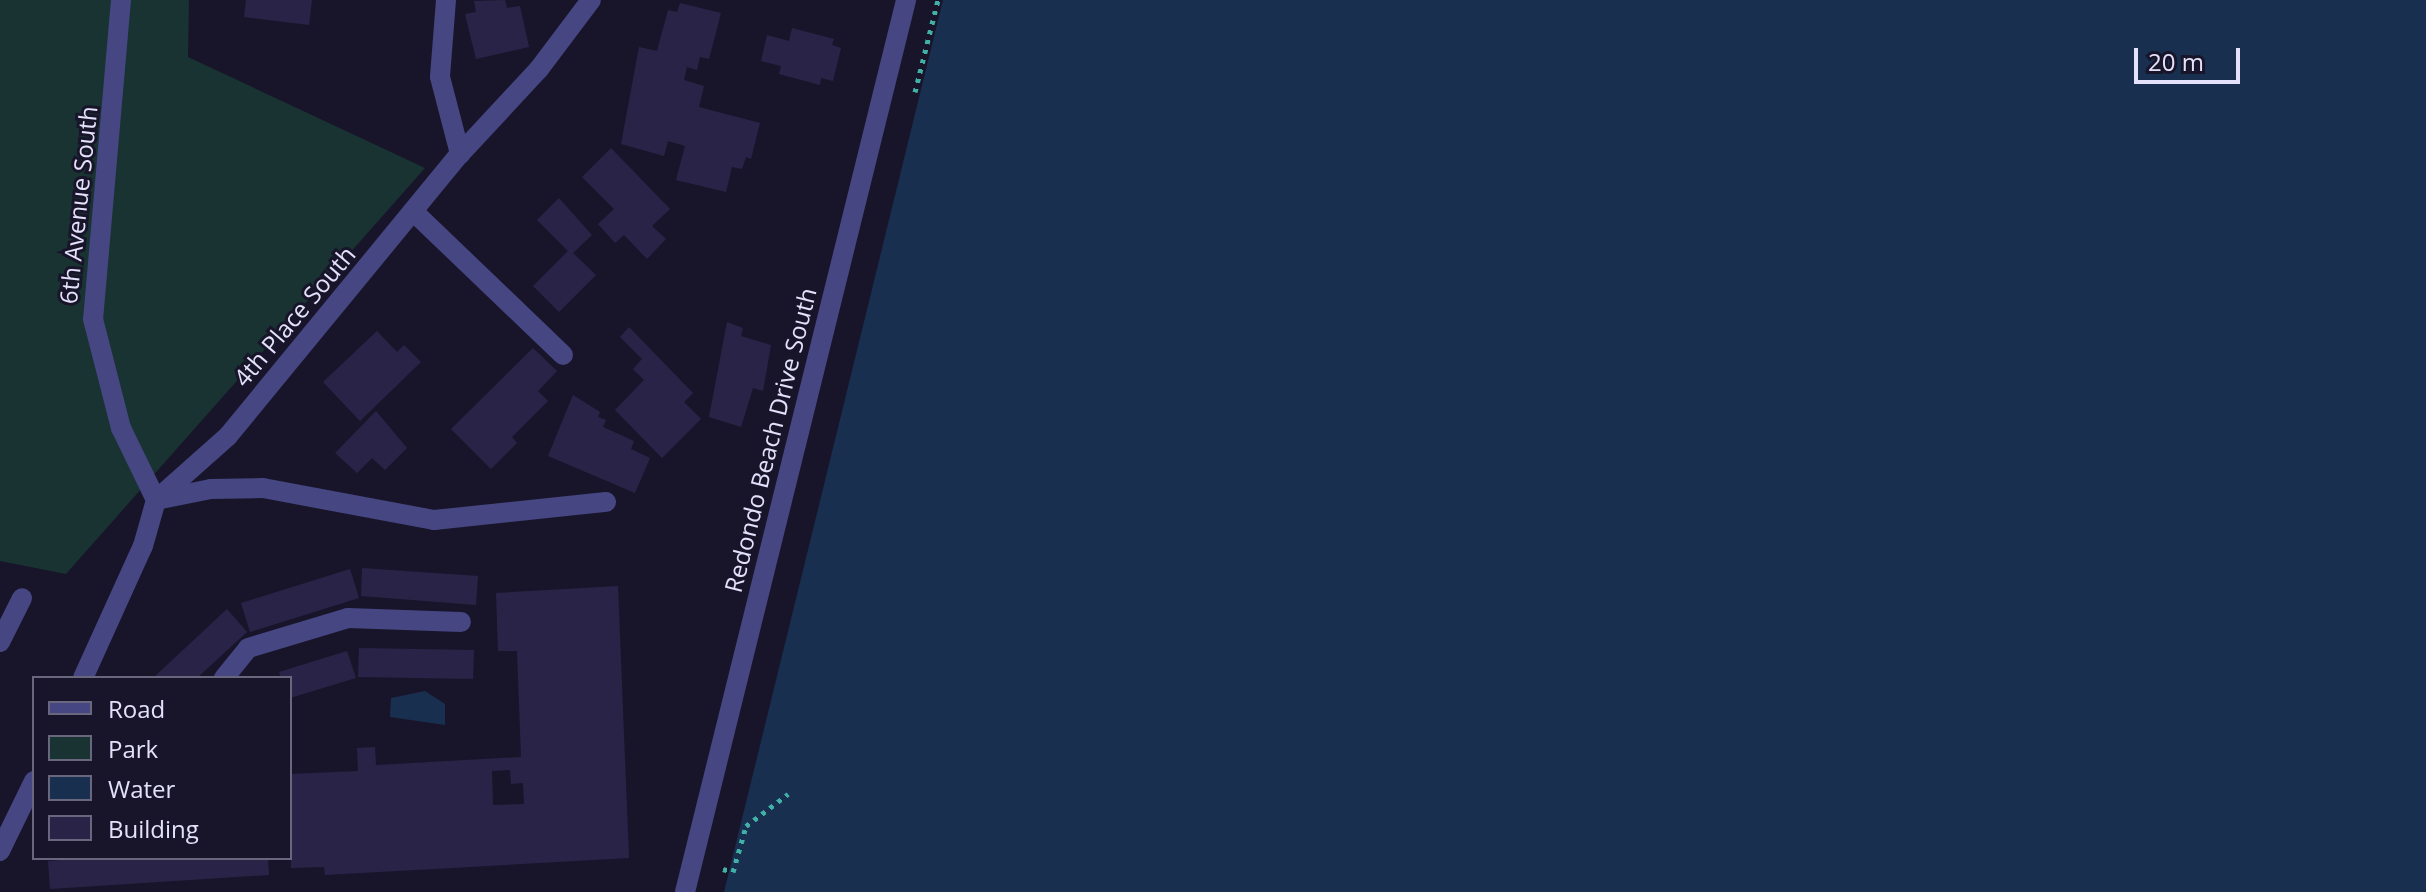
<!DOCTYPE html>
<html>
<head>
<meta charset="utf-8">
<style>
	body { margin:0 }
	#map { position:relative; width:2426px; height:892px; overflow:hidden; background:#18152a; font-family:"Open Sans",sans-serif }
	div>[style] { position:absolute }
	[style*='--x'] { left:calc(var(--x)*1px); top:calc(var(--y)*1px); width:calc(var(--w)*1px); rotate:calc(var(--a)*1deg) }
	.green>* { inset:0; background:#183331 }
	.water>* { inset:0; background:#182f4f }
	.building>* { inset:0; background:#2a2348 }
	.path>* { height:5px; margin-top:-2.5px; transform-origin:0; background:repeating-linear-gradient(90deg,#41b0a6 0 4px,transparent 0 10px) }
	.service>* { height:20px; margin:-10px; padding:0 10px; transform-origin:10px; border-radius:10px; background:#464683 }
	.minor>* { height:20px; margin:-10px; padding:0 10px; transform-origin:10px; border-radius:10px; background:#464683 }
	.tertiary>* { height:20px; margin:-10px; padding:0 10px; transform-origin:10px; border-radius:10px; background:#464683 }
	span { translate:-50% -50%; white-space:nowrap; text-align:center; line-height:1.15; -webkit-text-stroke:6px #18152a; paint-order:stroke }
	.street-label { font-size:24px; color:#e3e1fb }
	.legend { position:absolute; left:32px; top:676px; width:260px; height:184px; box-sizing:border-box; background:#18152a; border:2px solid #69677e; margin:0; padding:10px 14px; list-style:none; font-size:24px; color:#e3e1fb }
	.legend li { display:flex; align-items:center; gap:16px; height:40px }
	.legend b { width:40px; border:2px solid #69677e }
	.scale { position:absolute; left:2134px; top:48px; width:106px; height:36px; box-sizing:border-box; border:4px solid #e3e1fb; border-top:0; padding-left:10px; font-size:24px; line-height:28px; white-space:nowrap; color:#e3e1fb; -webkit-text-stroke:6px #18152a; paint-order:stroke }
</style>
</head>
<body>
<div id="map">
	<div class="green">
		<i style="clip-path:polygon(0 0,189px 0,188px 57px,425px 168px,66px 574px,0 561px)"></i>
	</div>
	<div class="water">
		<i style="clip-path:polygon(943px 0,2426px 0,2426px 892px,724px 892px)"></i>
		<i style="clip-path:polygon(425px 691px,445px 704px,445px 725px,390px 717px,391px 698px)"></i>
	</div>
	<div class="building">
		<i style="clip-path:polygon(246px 0,312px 0,309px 25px,244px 17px)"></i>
		<i style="clip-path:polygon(505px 0,507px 8px,520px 6px,529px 47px,476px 59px,465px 14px,476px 12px,474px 1px)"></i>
		<i style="clip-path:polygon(680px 3px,721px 13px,709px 59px,700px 57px,697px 70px,687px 67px,684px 80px,704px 86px,699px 107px,760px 123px,751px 159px,746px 157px,742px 169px,732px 167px,726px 192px,676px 180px,685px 146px,668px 141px,664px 156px,621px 144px,639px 47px,657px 51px,668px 10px,677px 12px)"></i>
		<i style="clip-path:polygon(792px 28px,834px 39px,832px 45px,841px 48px,833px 81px,821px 78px,820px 85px,779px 74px,781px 66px,761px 61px,767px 35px,789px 41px)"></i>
		<i style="clip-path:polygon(611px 148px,670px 209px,652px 226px,666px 239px,647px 259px,624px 235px,615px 243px,598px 224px,614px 209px,582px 177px)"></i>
		<i style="clip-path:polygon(559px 198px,592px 235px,573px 253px,596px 275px,559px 312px,533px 286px,568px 251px,537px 220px)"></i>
		<i style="clip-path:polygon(727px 322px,743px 328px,741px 336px,771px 345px,763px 391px,753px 388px,741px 427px,709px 417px)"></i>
		<i style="clip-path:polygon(629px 327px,693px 393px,684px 402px,701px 419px,662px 458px,615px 410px,644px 380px,633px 369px,642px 359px,620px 337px)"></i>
		<i style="clip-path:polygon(377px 331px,397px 352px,404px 345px,421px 362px,360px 421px,323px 382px)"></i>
		<i style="clip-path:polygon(533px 348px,557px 371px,538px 391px,548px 401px,512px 437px,517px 443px,491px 469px,451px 429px)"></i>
		<i style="clip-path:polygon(573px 395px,600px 412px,598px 417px,606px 420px,603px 427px,634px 441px,631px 449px,650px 458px,635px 493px,548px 456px)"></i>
		<i style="clip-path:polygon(376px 411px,407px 448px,385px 470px,372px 458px,357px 473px,335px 453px)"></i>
		<i style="clip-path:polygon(362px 568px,478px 576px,476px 605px,361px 596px)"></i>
		<i style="clip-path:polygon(350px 569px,359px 598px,250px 632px,241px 603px)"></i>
		<i style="clip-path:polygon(evenodd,618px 586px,629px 858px,325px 875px,324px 867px,291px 868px,290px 774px,358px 771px,357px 748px,375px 747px,376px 765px,521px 757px,517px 651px,498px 651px,496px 593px,618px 586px,510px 770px,511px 784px,523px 783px,524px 804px,493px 805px,492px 771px,510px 770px)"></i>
		<i style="clip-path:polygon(227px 609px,247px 632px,197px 678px,153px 678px)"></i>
		<i style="clip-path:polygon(359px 648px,474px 650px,473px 679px,358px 677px)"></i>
		<i style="clip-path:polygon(347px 651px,356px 678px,290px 698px,290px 678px,281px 678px,279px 672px)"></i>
		<i style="clip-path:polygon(87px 858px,268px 858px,269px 875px,50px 889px,48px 861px)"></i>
	</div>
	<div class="path">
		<i style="--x:915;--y:92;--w:95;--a:-76"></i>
		<i style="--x:723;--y:869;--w:10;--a:17"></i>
		<i style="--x:733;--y:872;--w:48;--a:-74.2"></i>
		<i style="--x:746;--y:826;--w:53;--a:-37.3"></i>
	</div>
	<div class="service">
		<i style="--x:415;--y:213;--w:205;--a:43.8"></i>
		<i style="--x:156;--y:500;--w:56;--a:-11.3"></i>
		<i style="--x:211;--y:489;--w:52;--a:-1.1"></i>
		<i style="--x:263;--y:488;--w:174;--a:10.6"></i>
		<i style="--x:434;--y:520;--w:173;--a:-6"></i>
		<i style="--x:0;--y:642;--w:49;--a:-63.4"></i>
		<i style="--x:224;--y:678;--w:38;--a:-51"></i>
		<i style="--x:248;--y:648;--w:104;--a:-16.7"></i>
		<i style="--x:348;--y:618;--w:113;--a:2"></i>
	</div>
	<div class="minor">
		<i style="--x:121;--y:0;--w:320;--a:95"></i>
		<i style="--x:93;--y:319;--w:113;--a:75.6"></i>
		<i style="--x:121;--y:428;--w:80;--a:64.1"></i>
		<i style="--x:446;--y:0;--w:77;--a:94.5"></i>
		<i style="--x:440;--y:77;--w:80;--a:75.4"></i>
		<i style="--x:83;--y:678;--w:145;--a:-65.6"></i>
		<i style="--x:143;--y:546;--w:48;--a:-74.2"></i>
		<i style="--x:156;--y:500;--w:96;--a:-41.6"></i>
		<i style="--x:228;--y:436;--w:365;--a:-50.6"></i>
		<i style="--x:460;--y:154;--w:116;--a:-47.1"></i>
		<i style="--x:539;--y:69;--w:86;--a:-53"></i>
		<i style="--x:0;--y:851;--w:78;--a:-64.1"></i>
	</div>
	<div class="tertiary">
		<i style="--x:685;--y:892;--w:919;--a:-76.08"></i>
	</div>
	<div class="street-label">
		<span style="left:78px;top:205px;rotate:-84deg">6th Avenue South</span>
		<span style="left:294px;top:316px;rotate:-50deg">4th Place South</span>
		<span style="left:770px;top:440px;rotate:-76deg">Redondo Beach Drive South</span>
	</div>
	<ul class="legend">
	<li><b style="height:10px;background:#464683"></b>Road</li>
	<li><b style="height:22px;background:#183331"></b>Park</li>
	<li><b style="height:22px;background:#182f4f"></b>Water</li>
	<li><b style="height:22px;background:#2a2348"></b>Building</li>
	</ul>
	<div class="scale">20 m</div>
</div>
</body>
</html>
